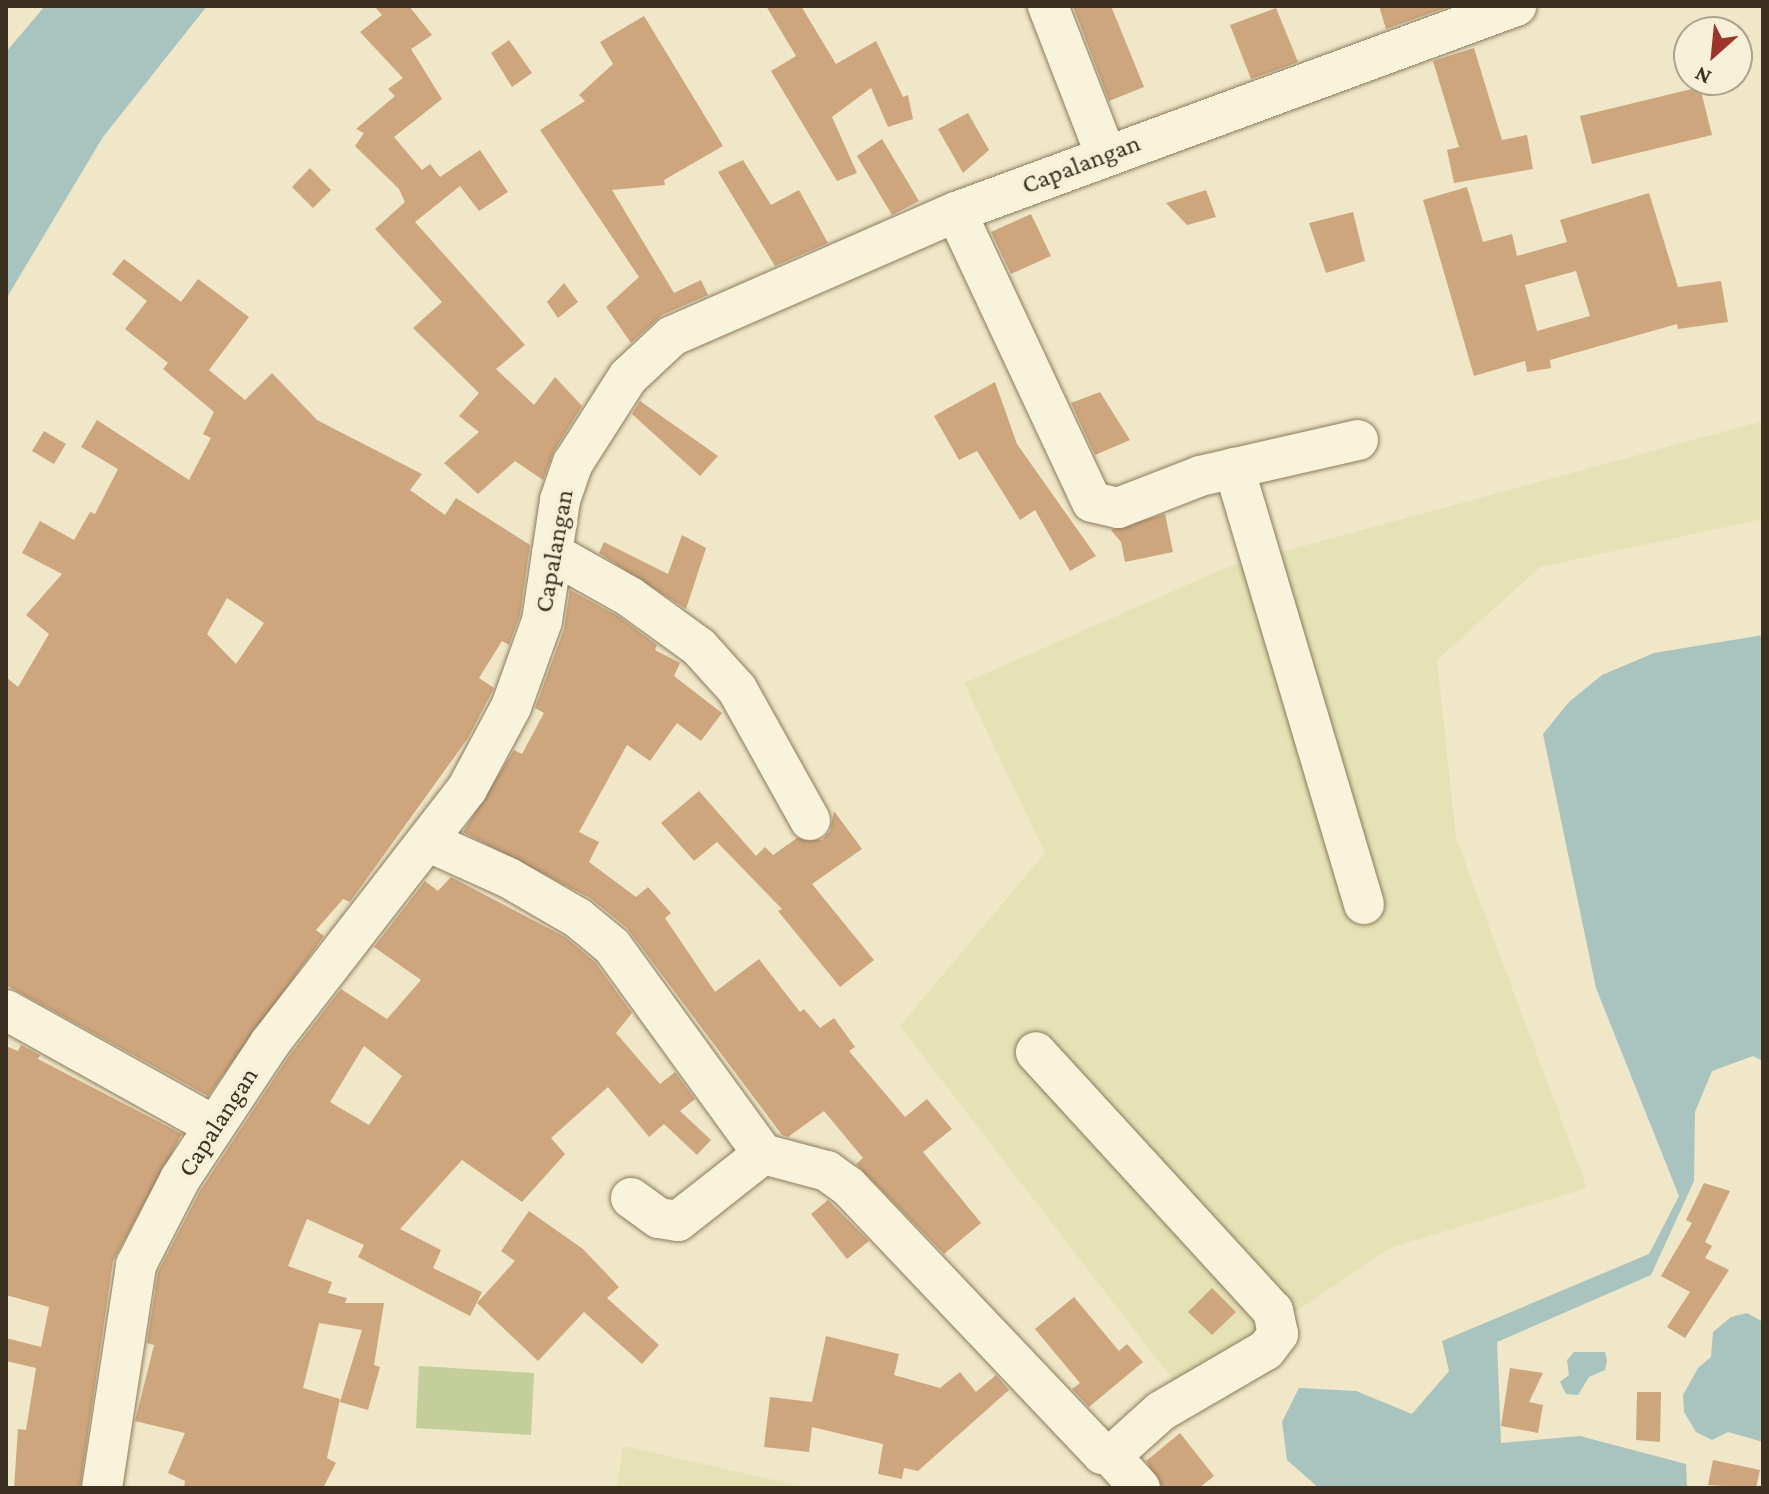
<!DOCTYPE html>
<html>
<head>
<meta charset="utf-8">
<style>
	body { margin:0 }
	#map { position:relative; width:1769px; height:1494px; overflow:hidden; background:#efe7c8; font-family:"Crimson Pro",serif }
	div>[style] { position:absolute }
	[style*='--x'] { left:calc(var(--x)*1px); top:calc(var(--y)*1px); width:calc(var(--w)*1px); rotate:calc(var(--a)*1deg) }
	.farmland>* { inset:0; background:#e5e2b5 }
	.green>* { inset:0; background:#c3ce9b }
	.water>* { inset:0; background:#a9c3be }
	.building>* { inset:0; background:#cea67e }
	.roads { filter:drop-shadow(0 0 2px #8c7a5c) drop-shadow(0 0 2px #8c7a5c) }
	.minor>* { height:40px; margin:-20px; padding:0 20px; transform-origin:20px; border-radius:20px; background:#faf3dc }
	span { translate:-50% -50%; white-space:nowrap; text-align:center; line-height:1.15; -webkit-text-stroke:8px #f6f0d8; paint-order:stroke }
	.street-label { font-size:26px; color:#3c3020 }
	.frame { position:absolute; inset:0; border:8px solid #3c3020; pointer-events:none }
	.north { position:absolute; left:1673px; top:16px; width:80px; height:80px; box-sizing:border-box; background:#f6f0d8; border:2px solid #aca38e; border-radius:50%; rotate:207deg; font-size:22px; font-weight:700; line-height:32px; text-align:center; color:#3c3020 }
	.north::after { content:''; display:block; margin:auto; width:28px; height:36px; background:#9c352b; clip-path:polygon(50% 0,100% 100%,50% 72%,0 100%) }
</style>
</head>
<body>
<div id="map">
	<div class="farmland">
		<i style="clip-path:polygon(1763px 421px,1763px 519px,1540px 567px,1437px 660px,1456px 838px,1587px 1188px,1390px 1248px,1264px 1333px,1190px 1402px,900px 1026px,1045px 853px,964px 683px,1230px 566px)"></i>
		<i style="clip-path:polygon(623px 1446px,810px 1488px,617px 1488px)"></i>
	</div>
	<div class="green">
		<i style="clip-path:polygon(419px 1366px,534px 1373px,531px 1435px,416px 1428px)"></i>
	</div>
	<div class="water">
		<i style="clip-path:polygon(45px 6px,207px 6px,103px 137px,6px 299px,6px 52px)"></i>
		<i style="clip-path:polygon(1763px 635px,1763px 1061px,1753px 1056px,1712px 1071px,1695px 1112px,1694px 1181px,1651px 1275px,1497px 1342px,1501px 1443px,1580px 1436px,1686px 1464px,1687px 1488px,1319px 1488px,1287px 1460px,1282px 1422px,1299px 1388px,1356px 1391px,1412px 1414px,1449px 1371px,1442px 1341px,1649px 1254px,1679px 1196px,1596px 988px,1543px 734px,1569px 702px,1602px 675px,1654px 653px)"></i>
		<i style="clip-path:polygon(1747px 1313px,1763px 1322px,1763px 1442px,1728px 1432px,1712px 1440px,1696px 1432px,1684px 1412px,1683px 1395px,1698px 1368px,1711px 1357px,1713px 1332px,1731px 1317px)"></i>
		<i style="clip-path:polygon(1574px 1352px,1605px 1352px,1607px 1361px,1605px 1370px,1589px 1377px,1578px 1395px,1566px 1394px,1560px 1382px,1569px 1375px,1567px 1360px)"></i>
	</div>
	<div class="building">
		<i style="clip-path:polygon(374px 6px,409px 6px,432px 35px,411px 49px,442px 99px,394px 137px,422px 170px,430px 164px,440px 177px,480px 150px,508px 192px,479px 211px,460px 186px,415px 222px,525px 345px,496px 369px,534px 405px,555px 377px,582px 406px,554px 451px,543px 480px,515px 461px,478px 494px,444px 463px,479px 432px,459px 416px,479px 393px,413px 328px,442px 302px,375px 229px,405px 202px,399px 189px,355px 146px,364px 133px,356px 129px,395px 96px,388px 89px,403px 78px,360px 32px,382px 15px)"></i>
		<i style="clip-path:polygon(766px 6px,801px 6px,836px 64px,876px 41px,903px 97px,908px 95px,913px 119px,888px 127px,871px 88px,832px 117px,857px 173px,837px 181px,771px 71px,796px 56px)"></i>
		<i style="clip-path:polygon(1073px 6px,1111px 6px,1144px 87px,1109px 101px)"></i>
		<i style="clip-path:polygon(1379px 6px,1444px 6px,1445px 8px,1386px 29px)"></i>
		<i style="clip-path:polygon(1276px 8px,1298px 62px,1251px 79px,1230px 25px)"></i>
		<i style="clip-path:polygon(644px 16px,723px 146px,664px 180px,665px 185px,612px 190px,674px 293px,701px 280px,708px 295px,662px 315px,631px 343px,606px 307px,639px 277px,540px 130px,585px 101px,579px 95px,613px 64px,600px 42px)"></i>
		<i style="clip-path:polygon(509px 40px,532px 73px,512px 87px,491px 53px)"></i>
		<i style="clip-path:polygon(1474px 48px,1502px 140px,1527px 135px,1533px 169px,1454px 183px,1447px 150px,1459px 147px,1433px 61px)"></i>
		<i style="clip-path:polygon(1700px 87px,1712px 135px,1592px 164px,1580px 116px)"></i>
		<i style="clip-path:polygon(968px 113px,989px 150px,963px 173px,938px 129px)"></i>
		<i style="clip-path:polygon(882px 139px,919px 201px,892px 215px,857px 156px)"></i>
		<i style="clip-path:polygon(743px 160px,771px 205px,799px 190px,828px 243px,775px 266px,718px 172px)"></i>
		<i style="clip-path:polygon(310px 168px,331px 190px,313px 208px,292px 187px)"></i>
		<i style="clip-path:polygon(evenodd,1467px 187px,1483px 242px,1512px 234px,1517px 256px,1567px 242px,1560px 220px,1649px 193px,1678px 287px,1721px 281px,1728px 322px,1678px 329px,1677px 324px,1550px 360px,1551px 368px,1527px 372px,1525px 361px,1474px 376px,1423px 200px,1467px 187px,1576px 271px,1590px 316px,1537px 331px,1525px 285px,1576px 271px)"></i>
		<i style="clip-path:polygon(1206px 190px,1216px 217px,1187px 225px,1166px 203px)"></i>
		<i style="clip-path:polygon(1353px 212px,1365px 261px,1326px 273px,1309px 223px)"></i>
		<i style="clip-path:polygon(1031px 214px,1051px 256px,1011px 274px,991px 232px)"></i>
		<i style="clip-path:polygon(evenodd,124px 259px,181px 302px,198px 279px,249px 317px,209px 370px,245px 400px,272px 373px,317px 420px,422px 474px,410px 490px,445px 515px,456px 498px,530px 545px,520px 615px,509px 645px,502px 641px,479px 678px,494px 688px,468px 738px,350px 902px,343px 899px,316px 930px,324px 936px,208px 1096px,6px 985px,6px 677px,18px 687px,49px 634px,26px 615px,62px 574px,22px 553px,40px 521px,74px 540px,90px 512px,95px 514px,118px 469px,81px 447px,97px 420px,189px 480px,211px 438px,203px 434px,214px 412px,163px 369px,168px 363px,125px 329px,147px 301px,112px 274px,124px 259px,227px 598px,264px 623px,236px 664px,207px 634px,227px 598px)"></i>
		<i style="clip-path:polygon(564px 283px,578px 302px,558px 318px,547px 302px)"></i>
		<i style="clip-path:polygon(995px 382px,1017px 444px,1096px 556px,1070px 571px,1035px 510px,1020px 520px,977px 451px,959px 460px,934px 416px)"></i>
		<i style="clip-path:polygon(1100px 392px,1130px 440px,1095px 455px,1071px 403px)"></i>
		<i style="clip-path:polygon(640px 401px,718px 456px,700px 476px,632px 414px)"></i>
		<i style="clip-path:polygon(44px 431px,66px 444px,54px 464px,32px 451px)"></i>
		<i style="clip-path:polygon(1165px 514px,1173px 552px,1125px 562px,1121px 542px,1111px 530px)"></i>
		<i style="clip-path:polygon(682px 535px,706px 548px,686px 609px,599px 553px,604px 542px,668px 574px)"></i>
		<i style="clip-path:polygon(570px 590px,618px 616px,657px 645px,655px 650px,680px 663px,674px 676px,722px 713px,701px 741px,677px 723px,650px 761px,627px 745px,579px 832px,599px 842px,589px 862px,636px 897px,648px 887px,671px 913px,665px 918px,715px 992px,759px 959px,800px 1012px,804px 1009px,820px 1028px,834px 1018px,855px 1047px,849px 1051px,905px 1117px,927px 1099px,952px 1129px,923px 1152px,981px 1223px,944px 1254px,856px 1164px,863px 1158px,824px 1111px,788px 1137px,782px 1135px,627px 928px,590px 898px,463px 832px,514px 750px,522px 754px,544px 713px,535px 708px,564px 629px)"></i>
		<i style="clip-path:polygon(699px 791px,756px 856px,765px 847px,773px 855px,797px 838px,822px 840px,830px 831px,834px 811px,862px 849px,812px 884px,874px 960px,840px 987px,778px 911px,782px 909px,717px 842px,694px 861px,661px 823px)"></i>
		<i style="clip-path:polygon(evenodd,451px 877px,565px 937px,595px 962px,632px 1013px,616px 1033px,660px 1084px,675px 1072px,695px 1099px,680px 1111px,711px 1140px,697px 1155px,664px 1124px,649px 1137px,608px 1087px,551px 1138px,565px 1154px,522px 1202px,462px 1160px,400px 1229px,441px 1250px,433px 1268px,482px 1292px,470px 1316px,358px 1257px,364px 1245px,307px 1219px,288px 1266px,332px 1282px,328px 1293px,347px 1298px,345px 1303px,384px 1303px,374px 1365px,380px 1367px,368px 1410px,340px 1402px,362px 1330px,319px 1323px,303px 1388px,340px 1399px,327px 1458px,336px 1463px,323px 1488px,184px 1488px,185px 1481px,168px 1473px,185px 1433px,135px 1421px,154px 1345px,147px 1343px,158px 1272px,200px 1191px,289px 1056px,341px 989px,387px 1019px,421px 980px,374px 947px,425px 881px,438px 891px,451px 877px,364px 1046px,402px 1076px,369px 1125px,330px 1102px,364px 1046px)"></i>
		<i style="clip-path:polygon(21px 1045px,40px 1055px,38px 1059px,182px 1134px,113px 1261px,80px 1488px,14px 1488px,18px 1429px,26px 1430px,36px 1368px,6px 1361px,6px 1338px,41px 1347px,49px 1307px,6px 1295px,6px 1046px,18px 1051px)"></i>
		<i style="clip-path:polygon(1704px 1183px,1730px 1191px,1705px 1242px,1712px 1246px,1705px 1258px,1729px 1270px,1685px 1338px,1667px 1327px,1690px 1292px,1661px 1276px,1692px 1223px,1686px 1220px)"></i>
		<i style="clip-path:polygon(828px 1200px,869px 1241px,847px 1259px,811px 1214px)"></i>
		<i style="clip-path:polygon(529px 1211px,583px 1249px,619px 1287px,607px 1298px,659px 1345px,642px 1364px,584px 1312px,538px 1361px,477px 1303px,515px 1261px,501px 1251px)"></i>
		<i style="clip-path:polygon(1212px 1288px,1236px 1312px,1212px 1335px,1188px 1312px)"></i>
		<i style="clip-path:polygon(1074px 1297px,1119px 1351px,1127px 1344px,1143px 1362px,1089px 1407px,1072px 1389px,1080px 1383px,1035px 1329px)"></i>
		<i style="clip-path:polygon(826px 1336px,899px 1354px,894px 1375px,940px 1388px,960px 1372px,976px 1392px,996px 1375px,1009px 1390px,918px 1471px,904px 1468px,902px 1479px,878px 1474px,883px 1444px,812px 1427px,809px 1452px,764px 1447px,770px 1397px,812px 1402px)"></i>
		<i style="clip-path:polygon(1510px 1368px,1543px 1373px,1529px 1402px,1543px 1405px,1538px 1433px,1501px 1426px)"></i>
		<i style="clip-path:polygon(1637px 1392px,1661px 1392px,1660px 1442px,1636px 1440px)"></i>
		<i style="clip-path:polygon(1180px 1433px,1214px 1476px,1199px 1488px,1162px 1488px,1146px 1461px)"></i>
		<i style="clip-path:polygon(1713px 1460px,1760px 1470px,1756px 1488px,1708px 1485px)"></i>
	</div>
	<div class="roads">
		<div class="minor">
			<i style="--x:1048;--y:6;--w:158;--a:68.8"></i>
			<i style="--x:956;--y:212;--w:320;--a:64.9"></i>
			<i style="--x:1092;--y:502;--w:27;--a:13"></i>
			<i style="--x:1118;--y:508;--w:88;--a:-21.3"></i>
			<i style="--x:1200;--y:476;--w:162;--a:-12.8"></i>
			<i style="--x:1234;--y:468;--w:455;--a:73.4"></i>
			<i style="--x:552;--y:553;--w:90;--a:29.4"></i>
			<i style="--x:630;--y:597;--w:85;--a:35.9"></i>
			<i style="--x:699;--y:647;--w:57;--a:47.9"></i>
			<i style="--x:737;--y:689;--w:150;--a:60.9"></i>
			<i style="--x:427;--y:841;--w:90;--a:24.3"></i>
			<i style="--x:509;--y:878;--w:80;--a:30.1"></i>
			<i style="--x:578;--y:918;--w:44;--a:39.5"></i>
			<i style="--x:612;--y:946;--w:257;--a:54"></i>
			<i style="--x:763;--y:1154;--w:66;--a:14.9"></i>
			<i style="--x:827;--y:1171;--w:26;--a:36"></i>
			<i style="--x:848;--y:1186;--w:369;--a:46.5"></i>
			<i style="--x:1102;--y:1454;--w:9;--a:13"></i>
			<i style="--x:1111;--y:1456;--w:67;--a:-42"></i>
			<i style="--x:1161;--y:1411;--w:121;--a:-30.2"></i>
			<i style="--x:1266;--y:1350;--w:20;--a:-53"></i>
			<i style="--x:1278;--y:1334;--w:24;--a:-102"></i>
			<i style="--x:1273;--y:1311;--w:351;--a:-132.5"></i>
			<i style="--x:6;--y:1010;--w:237;--a:29.1"></i>
			<i style="--x:631;--y:1198;--w:34;--a:36"></i>
			<i style="--x:659;--y:1218;--w:19;--a:9"></i>
			<i style="--x:678;--y:1221;--w:108;--a:-38.2"></i>
			<i style="--x:1111;--y:1456;--w:43;--a:47.8"></i>
			<i style="--x:102;--y:1488;--w:226;--a:-81.3"></i>
			<i style="--x:136;--y:1265;--w:97;--a:-62.9"></i>
			<i style="--x:180;--y:1179;--w:163;--a:-56.5"></i>
			<i style="--x:270;--y:1043;--w:321;--a:-52.2"></i>
			<i style="--x:467;--y:789;--w:93;--a:-61.8"></i>
			<i style="--x:511;--y:707;--w:91;--a:-70.2"></i>
			<i style="--x:542;--y:621;--w:122;--a:-81.5"></i>
			<i style="--x:560;--y:500;--w:39;--a:-71"></i>
			<i style="--x:573;--y:463;--w:102;--a:-57.4"></i>
			<i style="--x:628;--y:377;--w:60;--a:-43"></i>
			<i style="--x:672;--y:336;--w:310;--a:-23.6"></i>
			<i style="--x:956;--y:212;--w:597;--a:-20.2"></i>
		</div>
	</div>
	<div class="street-label">
		<span style="left:1081px;top:164px;rotate:-21deg">Capalangan</span>
		<span style="left:554px;top:551px;rotate:-80deg">Capalangan</span>
		<span style="left:218px;top:1122px;rotate:-57deg">Capalangan</span>
	</div>
	<div class="frame"></div>
	<div class="north">N</div>
</div>
</body>
</html>
